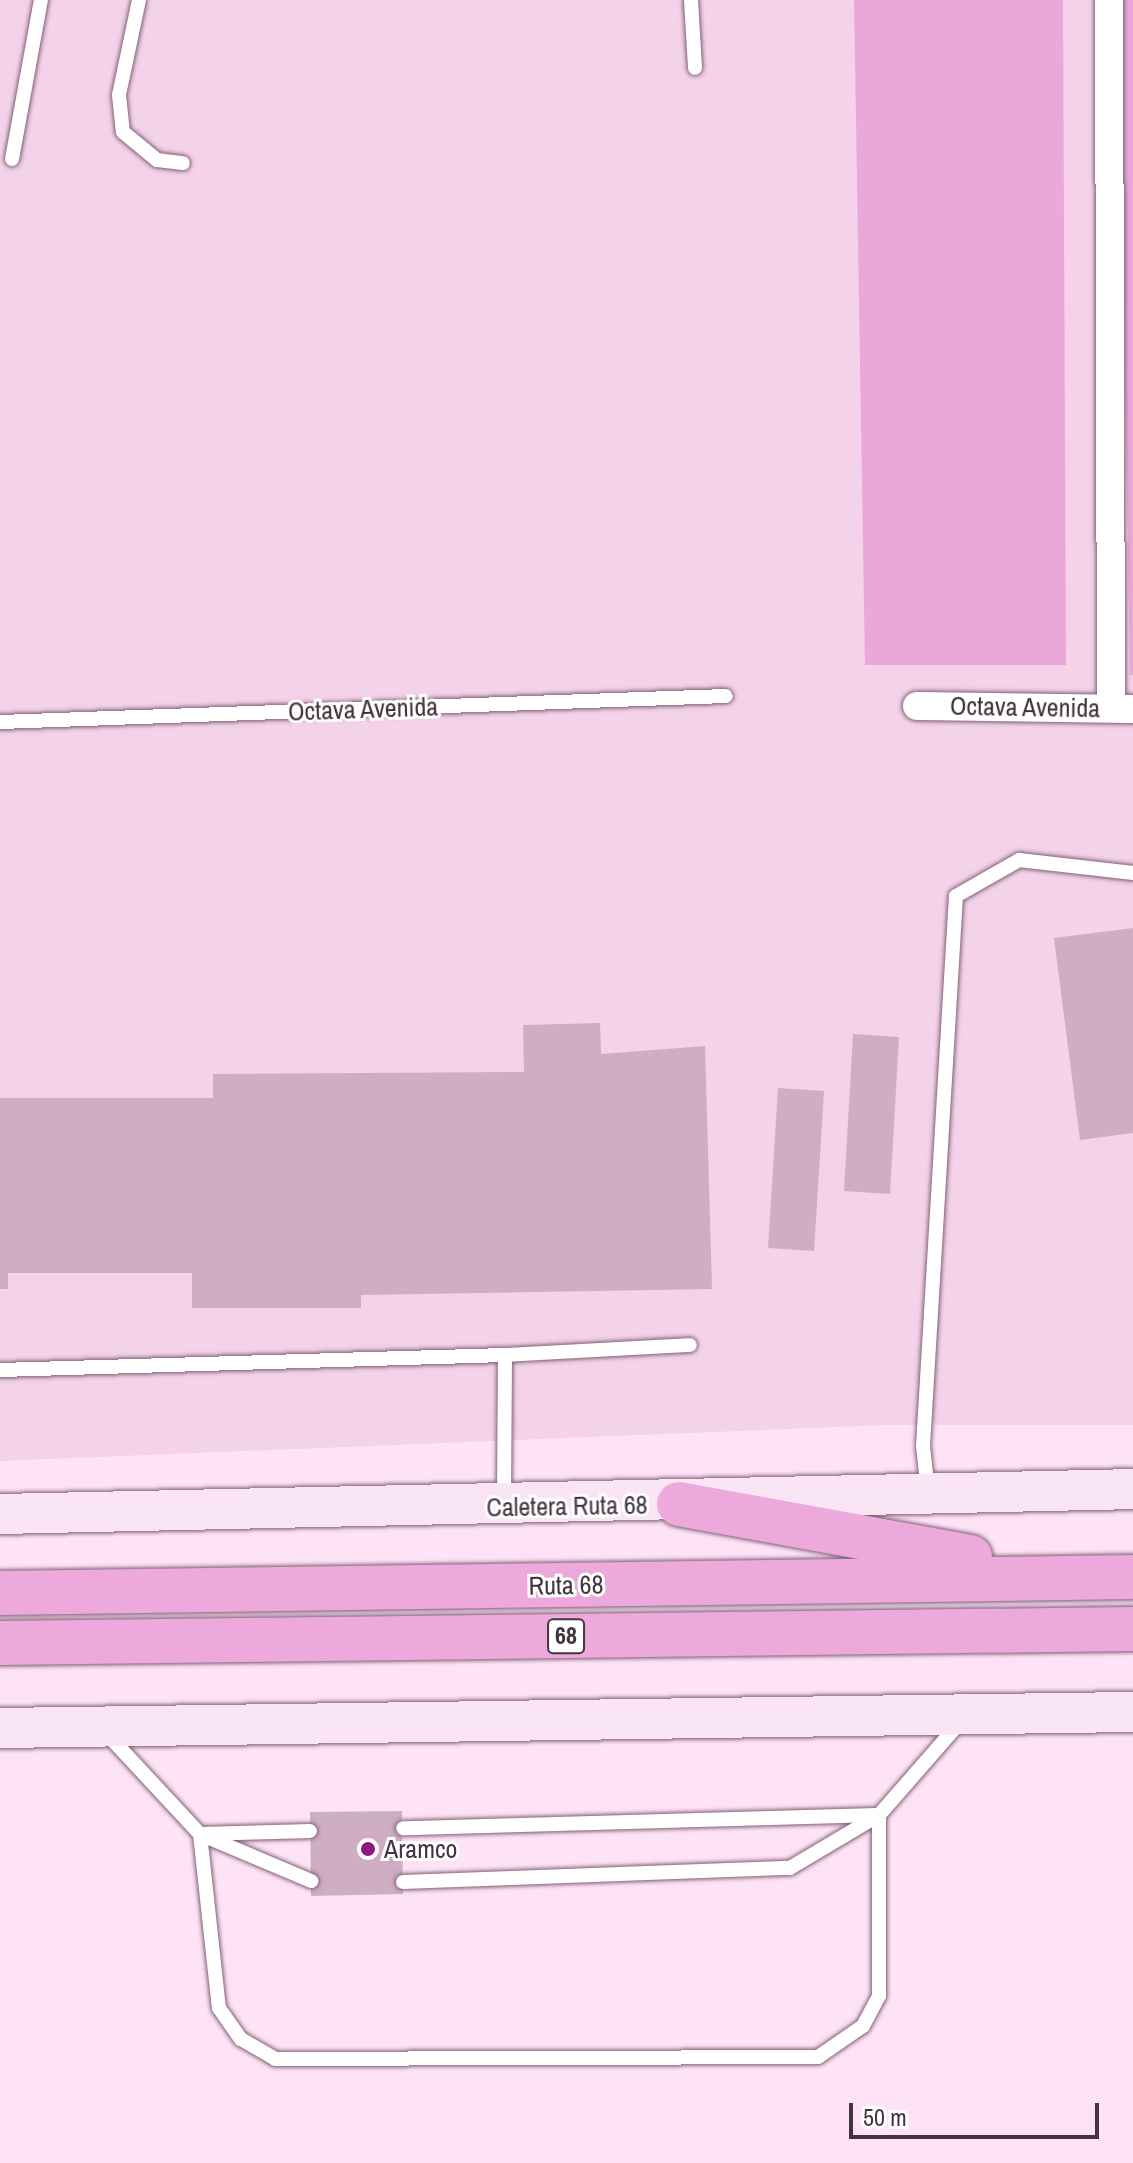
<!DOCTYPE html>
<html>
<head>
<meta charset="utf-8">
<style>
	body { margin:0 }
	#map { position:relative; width:1133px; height:2163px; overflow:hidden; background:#fee3f6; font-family:"Archivo Narrow",sans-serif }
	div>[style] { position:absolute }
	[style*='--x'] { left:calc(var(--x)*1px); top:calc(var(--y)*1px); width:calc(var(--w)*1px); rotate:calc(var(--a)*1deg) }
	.built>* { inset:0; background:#f3d2ea }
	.green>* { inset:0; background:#eba7da }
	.building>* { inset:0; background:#ceadc5 }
	.roads { filter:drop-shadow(0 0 2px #806278) drop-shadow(0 0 2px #806278) }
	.lane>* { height:14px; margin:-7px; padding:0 7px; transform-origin:7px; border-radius:7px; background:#fff }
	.street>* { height:28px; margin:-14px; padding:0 14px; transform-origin:14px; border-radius:14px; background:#fff }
	.secondary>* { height:40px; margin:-20px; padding:0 20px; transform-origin:20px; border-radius:20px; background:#fae5f4 }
	.highway>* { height:44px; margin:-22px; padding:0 22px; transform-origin:22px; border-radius:22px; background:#eda9dc }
	.dots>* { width:22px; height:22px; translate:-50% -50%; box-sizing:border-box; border:4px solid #fff; border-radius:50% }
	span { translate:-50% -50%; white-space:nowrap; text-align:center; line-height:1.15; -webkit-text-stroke:6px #fff; paint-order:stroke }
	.shield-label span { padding:2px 6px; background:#fff; border:2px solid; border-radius:6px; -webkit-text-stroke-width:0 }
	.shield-label { font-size:24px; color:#42343e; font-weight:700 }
	.street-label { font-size:26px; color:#42343e }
	.poi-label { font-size:26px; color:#42343e }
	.left { translate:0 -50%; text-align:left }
	.scale { position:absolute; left:849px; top:2103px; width:250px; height:36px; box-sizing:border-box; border:4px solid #42343e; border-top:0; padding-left:10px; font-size:24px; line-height:28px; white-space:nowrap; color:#42343e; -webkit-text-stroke:6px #fff; paint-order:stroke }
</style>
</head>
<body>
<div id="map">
	<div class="built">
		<i style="clip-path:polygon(0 0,1133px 0,1133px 1425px,885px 1425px,0 1461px)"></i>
	</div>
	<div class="green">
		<i style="clip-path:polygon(854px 0,1063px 0,1066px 665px,865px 665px)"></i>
		<i style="clip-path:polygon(1119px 0,1133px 0,1133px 675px,1130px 675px)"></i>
	</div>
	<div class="building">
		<i style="clip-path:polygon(1133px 928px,1133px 1133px,1080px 1140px,1054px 938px)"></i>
		<i style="clip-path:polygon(600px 1023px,601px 1054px,705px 1046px,712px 1289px,361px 1295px,361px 1308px,192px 1308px,192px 1273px,8px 1273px,8px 1289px,0 1289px,0 1098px,213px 1098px,213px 1074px,524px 1072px,523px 1025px)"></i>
		<i style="clip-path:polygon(853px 1034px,899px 1037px,890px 1194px,844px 1191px)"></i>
		<i style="clip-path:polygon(778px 1088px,824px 1091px,814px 1251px,768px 1248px)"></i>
		<i style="clip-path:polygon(402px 1811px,403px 1894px,311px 1896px,310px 1812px)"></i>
	</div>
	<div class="roads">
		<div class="lane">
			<i style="--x:139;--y:0;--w:97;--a:101.9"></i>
			<i style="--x:119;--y:95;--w:37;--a:84"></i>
			<i style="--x:123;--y:132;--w:44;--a:39.5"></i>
			<i style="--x:157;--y:160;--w:26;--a:7"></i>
			<i style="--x:691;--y:0;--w:68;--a:86.6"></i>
			<i style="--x:12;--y:159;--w:162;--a:-79.7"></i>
			<i style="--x:0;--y:722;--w:726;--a:-2.05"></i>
			<i style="--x:0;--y:1370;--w:505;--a:-1.7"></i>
			<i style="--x:928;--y:1492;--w:46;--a:-96.2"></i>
			<i style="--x:923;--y:1446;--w:551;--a:-86.57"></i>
			<i style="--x:956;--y:896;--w:73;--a:-29.7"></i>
			<i style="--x:1019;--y:860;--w:115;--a:6.5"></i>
			<i style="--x:504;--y:1499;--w:144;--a:-89.6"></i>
			<i style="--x:505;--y:1355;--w:185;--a:-3.1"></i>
			<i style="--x:107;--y:1734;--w:137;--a:47.1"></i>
			<i style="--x:200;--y:1834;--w:121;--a:22.9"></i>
			<i style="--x:310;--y:1831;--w:110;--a:178.4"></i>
			<i style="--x:200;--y:1834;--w:175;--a:83.8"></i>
			<i style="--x:219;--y:2008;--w:38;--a:55"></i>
			<i style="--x:241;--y:2039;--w:39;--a:30"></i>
			<i style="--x:275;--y:2059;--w:543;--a:-0.21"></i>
			<i style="--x:818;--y:2057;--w:55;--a:-34.6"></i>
			<i style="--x:863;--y:2026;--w:34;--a:-62"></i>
			<i style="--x:879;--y:1996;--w:181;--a:-90"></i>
			<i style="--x:879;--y:1815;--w:476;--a:178.4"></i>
			<i style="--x:403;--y:1882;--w:387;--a:-2.1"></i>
			<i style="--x:790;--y:1868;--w:104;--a:-30.8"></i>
			<i style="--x:879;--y:1815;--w:125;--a:-48.9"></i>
		</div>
		<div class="street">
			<i style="--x:1109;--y:0;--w:708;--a:89.84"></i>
			<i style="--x:917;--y:706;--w:216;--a:0.8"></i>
		</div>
		<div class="secondary">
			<i style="--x:0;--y:1514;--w:1133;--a:-1.26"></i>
			<i style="--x:0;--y:1728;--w:1133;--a:-0.81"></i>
		</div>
		<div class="highway">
			<i style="--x:679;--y:1504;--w:296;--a:10.3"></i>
			<i style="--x:0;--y:1593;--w:1133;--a:-0.81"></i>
			<i style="--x:0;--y:1643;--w:1133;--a:-0.71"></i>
		</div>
	</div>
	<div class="dots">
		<i style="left:368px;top:1849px;background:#8e1a7b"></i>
	</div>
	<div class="shield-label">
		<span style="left:566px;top:1636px">68</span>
	</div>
	<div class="street-label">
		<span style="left:1025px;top:707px;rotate:1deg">Octava Avenida</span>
		<span style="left:363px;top:709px;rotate:-2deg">Octava Avenida</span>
		<span style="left:567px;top:1506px;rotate:-1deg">Caletera Ruta 68</span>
		<span style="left:566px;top:1585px;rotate:-1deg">Ruta 68</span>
	</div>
	<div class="poi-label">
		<span class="left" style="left:384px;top:1849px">Aramco</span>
	</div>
	<div class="scale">50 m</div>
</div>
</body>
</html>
